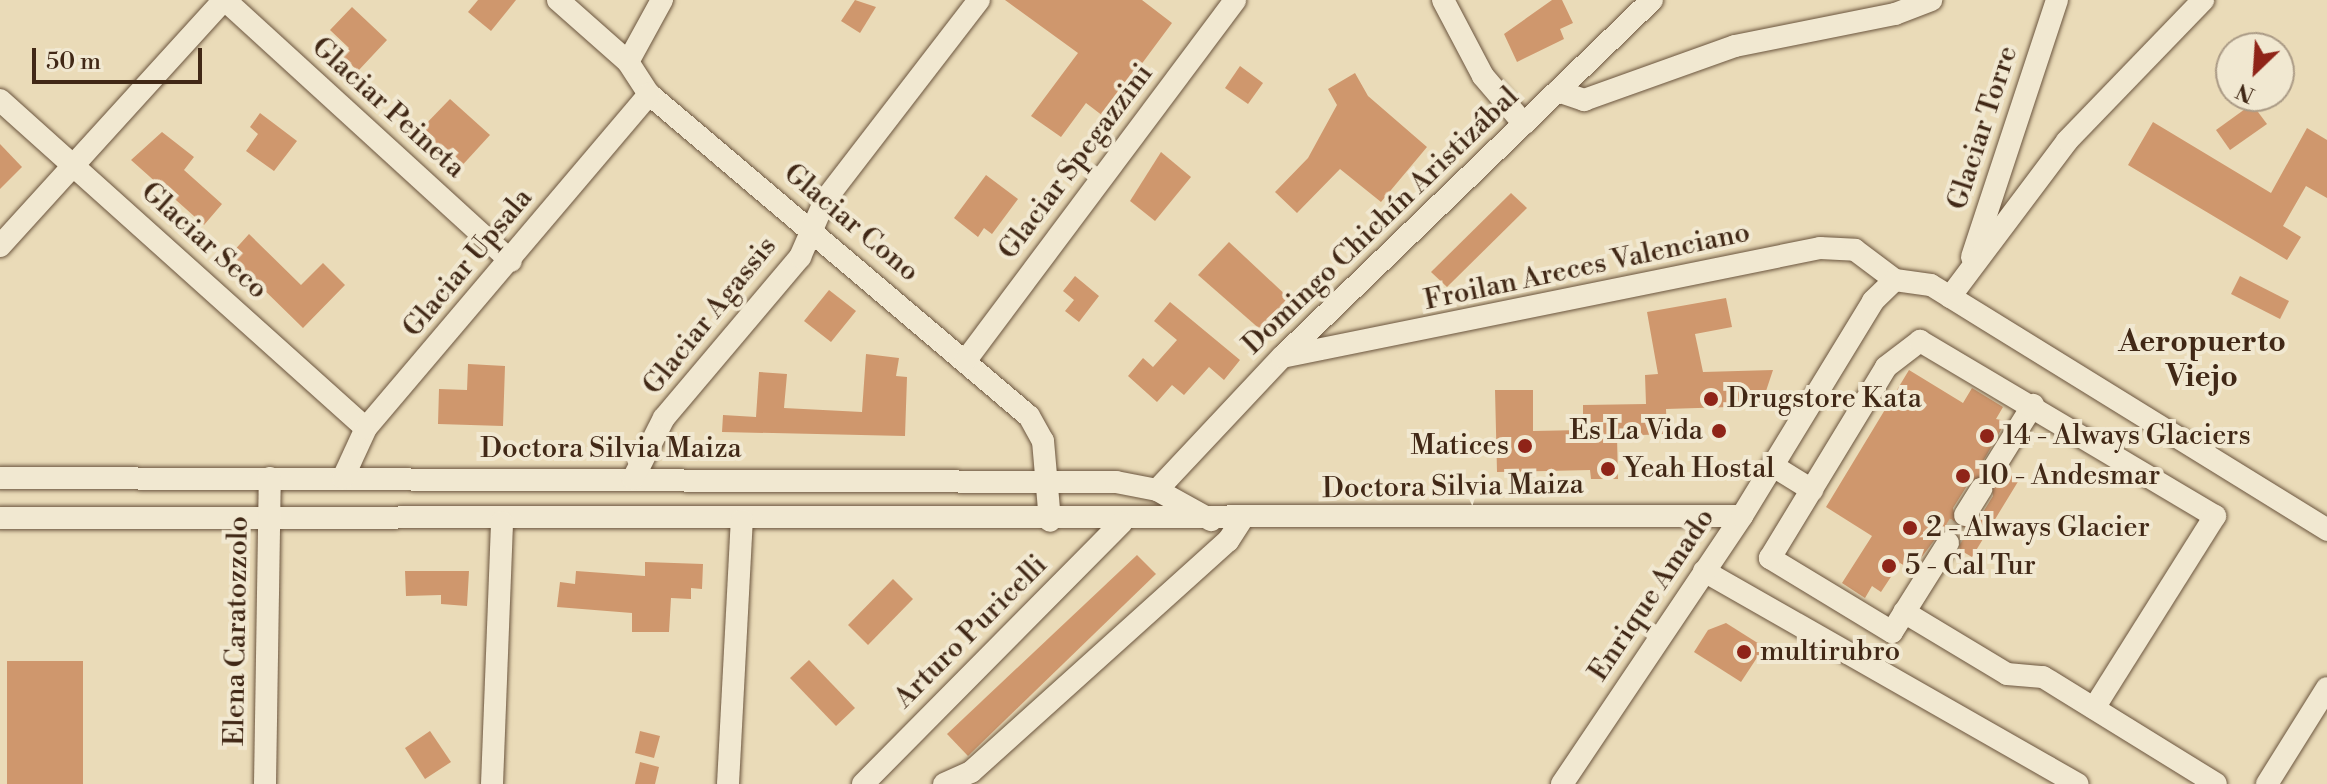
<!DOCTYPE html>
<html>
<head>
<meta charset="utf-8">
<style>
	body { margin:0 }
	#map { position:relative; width:2327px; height:784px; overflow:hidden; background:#eadbb8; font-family:"Libre Bodoni",serif }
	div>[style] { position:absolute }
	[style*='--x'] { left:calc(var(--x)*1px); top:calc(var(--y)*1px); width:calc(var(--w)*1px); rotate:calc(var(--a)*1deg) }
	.building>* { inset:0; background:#cf976d }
	.minor-tunnel>* { height:22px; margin-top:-11px; transform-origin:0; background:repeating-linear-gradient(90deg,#c8b798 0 22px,transparent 0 33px) }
	.roads { filter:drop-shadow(0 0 2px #6b553e) drop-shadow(0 0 2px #6b553e) }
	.minor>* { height:22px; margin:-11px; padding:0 11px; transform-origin:11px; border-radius:11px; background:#f1e8d1 }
	.dots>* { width:22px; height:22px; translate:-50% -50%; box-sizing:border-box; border:4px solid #f1e8d1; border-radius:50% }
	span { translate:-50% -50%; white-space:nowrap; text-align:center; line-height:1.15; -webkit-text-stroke:8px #f1e8d1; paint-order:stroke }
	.street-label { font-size:28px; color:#412816 }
	.poi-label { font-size:28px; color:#412816 }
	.left { translate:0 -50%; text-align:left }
	.right { translate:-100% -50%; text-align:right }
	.neighbourhood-label { font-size:30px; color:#412816; font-weight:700 }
	.north { position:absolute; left:2215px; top:32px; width:80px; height:80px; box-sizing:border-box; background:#f1e8d1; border:2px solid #ab9b86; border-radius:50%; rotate:205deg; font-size:22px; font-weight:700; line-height:32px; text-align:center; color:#412816 }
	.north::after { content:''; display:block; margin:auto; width:28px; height:36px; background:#8f2418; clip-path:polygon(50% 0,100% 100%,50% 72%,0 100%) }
	.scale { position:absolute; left:32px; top:48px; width:170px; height:36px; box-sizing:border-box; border:4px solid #412816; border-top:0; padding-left:10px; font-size:24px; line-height:28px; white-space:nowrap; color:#412816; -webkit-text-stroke:6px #f1e8d1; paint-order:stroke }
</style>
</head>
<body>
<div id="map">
	<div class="building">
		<i style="clip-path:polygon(478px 0,516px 0,491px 31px,468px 12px)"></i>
		<i style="clip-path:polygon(855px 0,876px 7px,860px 33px,841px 21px)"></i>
		<i style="clip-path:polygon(1005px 0,1142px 0,1172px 23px,1103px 116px,1086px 103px,1061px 137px,1031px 116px,1078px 53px)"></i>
		<i style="clip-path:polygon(1552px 0,1562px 0,1573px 23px,1560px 29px,1564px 39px,1517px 62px,1504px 34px)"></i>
		<i style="clip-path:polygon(352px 7px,387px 40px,358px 71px,342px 56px,349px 48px,330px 30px)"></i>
		<i style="clip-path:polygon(1240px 66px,1263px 83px,1248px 104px,1225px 88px)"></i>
		<i style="clip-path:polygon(1355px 73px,1368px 96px,1427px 147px,1381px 202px,1340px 169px,1297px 213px,1275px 192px,1308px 158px,1337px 105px,1328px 89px)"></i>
		<i style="clip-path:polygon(450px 99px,490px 135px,457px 171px,420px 130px)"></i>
		<i style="clip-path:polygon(2252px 104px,2267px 124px,2230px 150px,2216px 130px)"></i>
		<i style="clip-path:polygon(260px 113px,297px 141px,274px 171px,246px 151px,258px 134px,250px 127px)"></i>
		<i style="clip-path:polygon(2153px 122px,2271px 193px,2307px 128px,2327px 140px,2327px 198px,2306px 186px,2283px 226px,2301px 237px,2287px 260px,2128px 165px)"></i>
		<i style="clip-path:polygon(162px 132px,194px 157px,184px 170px,222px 204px,204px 225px,131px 160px)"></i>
		<i style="clip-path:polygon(0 144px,22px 167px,0 189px)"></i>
		<i style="clip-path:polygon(1161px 152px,1191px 177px,1155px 221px,1130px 201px)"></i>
		<i style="clip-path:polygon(986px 175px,1018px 199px,992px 234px,984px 228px,978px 237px,954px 218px)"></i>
		<i style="clip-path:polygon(1511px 193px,1527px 208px,1447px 287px,1431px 272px)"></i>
		<i style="clip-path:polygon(249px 234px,301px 285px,323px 263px,345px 285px,303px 328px,254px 280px,247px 287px,222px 264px)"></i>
		<i style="clip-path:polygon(1229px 242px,1291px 300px,1262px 331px,1198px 275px)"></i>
		<i style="clip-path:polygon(1075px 276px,1099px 296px,1079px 322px,1065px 311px,1074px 300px,1063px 291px)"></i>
		<i style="clip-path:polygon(2240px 276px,2289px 301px,2280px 319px,2231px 294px)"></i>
		<i style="clip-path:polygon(829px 290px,856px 311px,831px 342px,804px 321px)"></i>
		<i style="clip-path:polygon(1726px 298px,1732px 327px,1695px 334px,1703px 372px,1773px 370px,1761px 406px,1666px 409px,1667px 434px,1617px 436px,1618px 479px,1591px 479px,1590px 470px,1497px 472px,1495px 390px,1533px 390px,1533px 431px,1583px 430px,1583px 405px,1646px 404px,1645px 375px,1658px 374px,1647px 312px)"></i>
		<i style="clip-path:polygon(1170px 302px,1240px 360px,1224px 380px,1209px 367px,1184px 395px,1172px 385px,1157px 402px,1128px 376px,1143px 358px,1153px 367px,1177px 340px,1154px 321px)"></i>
		<i style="clip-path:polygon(866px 354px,899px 358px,896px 376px,907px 377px,905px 436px,722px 432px,723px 415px,756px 417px,759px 372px,787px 374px,784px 408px,862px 412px)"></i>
		<i style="clip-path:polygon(468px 364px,505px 366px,503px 426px,438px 424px,439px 389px,467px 390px)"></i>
		<i style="clip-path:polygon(1909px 370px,1963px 403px,1972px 388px,2003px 407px,1996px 419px,2006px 421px,1981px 465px,1986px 476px,1970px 481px,1953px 508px,1957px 526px,1977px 522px,1993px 496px,1990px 479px,2007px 473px,2019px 480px,1972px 557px,1960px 550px,1956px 532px,1942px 530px,1912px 570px,1900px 563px,1881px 592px,1872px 586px,1865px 598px,1842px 583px,1872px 536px,1826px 507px)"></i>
		<i style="clip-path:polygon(1137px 555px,1156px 574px,968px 756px,947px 734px)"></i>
		<i style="clip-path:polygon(645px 562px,703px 564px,702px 589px,691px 588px,691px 599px,671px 598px,669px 632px,632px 632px,632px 613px,557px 607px,560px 582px,575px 584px,576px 571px,645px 576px)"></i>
		<i style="clip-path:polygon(405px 571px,469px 571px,467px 606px,441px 604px,441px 595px,406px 596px)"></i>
		<i style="clip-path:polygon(893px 579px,913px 599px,868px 645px,848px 625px)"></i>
		<i style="clip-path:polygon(1726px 623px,1764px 647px,1741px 682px,1694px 652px,1708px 630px)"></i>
		<i style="clip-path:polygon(809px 660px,855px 708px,836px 726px,790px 678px)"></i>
		<i style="clip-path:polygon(7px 661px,83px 661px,83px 784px,7px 784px)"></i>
		<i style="clip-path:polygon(430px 731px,451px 762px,425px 779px,405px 748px)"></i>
		<i style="clip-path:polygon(640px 731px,660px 736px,654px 758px,635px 753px)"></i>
		<i style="clip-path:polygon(640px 762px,659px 767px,655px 784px,635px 784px)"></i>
	</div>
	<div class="minor-tunnel">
		<i style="--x:1948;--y:543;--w:33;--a:-59"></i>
	</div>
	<div class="roads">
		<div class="minor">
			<i style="--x:225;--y:0;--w:387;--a:42.4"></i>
			<i style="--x:558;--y:0;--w:94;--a:41.5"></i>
			<i style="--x:628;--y:62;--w:38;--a:57"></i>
			<i style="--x:649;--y:94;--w:498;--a:40.3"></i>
			<i style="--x:1029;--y:416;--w:29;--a:61"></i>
			<i style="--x:1043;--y:441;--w:80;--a:85"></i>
			<i style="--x:1443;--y:0;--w:86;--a:62.2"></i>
			<i style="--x:1483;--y:76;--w:63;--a:49.5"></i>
			<i style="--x:628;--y:62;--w:71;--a:-61.3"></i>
			<i style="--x:1558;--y:91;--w:28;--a:19"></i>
			<i style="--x:1584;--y:100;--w:160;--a:-19.7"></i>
			<i style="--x:1735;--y:46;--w:163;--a:-11.3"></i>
			<i style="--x:1895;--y:14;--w:39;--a:-21"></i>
			<i style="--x:0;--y:100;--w:491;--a:41.9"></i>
			<i style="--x:0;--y:246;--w:333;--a:-47.7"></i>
			<i style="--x:1972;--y:257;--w:271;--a:-71.7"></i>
			<i style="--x:1950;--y:297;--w:195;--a:-53.1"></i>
			<i style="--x:2067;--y:141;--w:196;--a:-46"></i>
			<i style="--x:1282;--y:357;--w:549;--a:-11.45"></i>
			<i style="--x:1820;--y:248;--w:35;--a:3"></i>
			<i style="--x:1855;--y:250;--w:50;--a:36.9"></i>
			<i style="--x:966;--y:360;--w:449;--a:-53.2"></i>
			<i style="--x:1773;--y:466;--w:46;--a:31.6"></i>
			<i style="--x:1995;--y:466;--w:72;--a:-58.1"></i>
			<i style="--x:0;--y:478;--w:1116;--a:0.21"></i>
			<i style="--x:1116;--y:482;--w:42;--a:11"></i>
			<i style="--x:1157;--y:490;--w:62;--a:29.1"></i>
			<i style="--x:343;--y:478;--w:55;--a:-65.3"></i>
			<i style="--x:366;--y:428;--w:438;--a:-49.7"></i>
			<i style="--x:633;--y:479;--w:68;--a:-63.1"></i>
			<i style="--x:664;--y:418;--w:211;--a:-49.8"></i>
			<i style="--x:800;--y:257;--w:62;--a:-66.3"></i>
			<i style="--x:825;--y:200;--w:252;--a:-52.4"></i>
			<i style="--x:1157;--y:490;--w:183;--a:-46.8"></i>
			<i style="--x:1282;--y:357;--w:514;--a:-43.98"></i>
			<i style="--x:1965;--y:515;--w:31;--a:-58"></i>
			<i style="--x:0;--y:518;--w:1742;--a:-0.07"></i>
			<i style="--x:1948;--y:543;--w:105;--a:122.2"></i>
			<i style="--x:1892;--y:632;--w:143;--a:-148.8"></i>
			<i style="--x:1770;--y:558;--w:223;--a:-58.7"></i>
			<i style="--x:1886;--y:367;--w:43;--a:-37.4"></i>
			<i style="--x:1920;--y:341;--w:343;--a:30.7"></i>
			<i style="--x:2215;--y:516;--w:227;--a:122.2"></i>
			<i style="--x:1704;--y:571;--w:430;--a:29.7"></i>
			<i style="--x:1904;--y:612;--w:120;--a:31"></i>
			<i style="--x:2007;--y:674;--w:36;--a:5"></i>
			<i style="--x:2043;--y:677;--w:203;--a:31.7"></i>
			<i style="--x:265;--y:784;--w:306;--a:-89.1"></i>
			<i style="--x:492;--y:784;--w:262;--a:-87.8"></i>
			<i style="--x:728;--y:784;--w:264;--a:-87"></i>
			<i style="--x:863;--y:784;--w:368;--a:-45.3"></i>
			<i style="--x:944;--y:784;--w:30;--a:-24"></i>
			<i style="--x:971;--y:772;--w:346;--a:-42"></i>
			<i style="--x:1228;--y:541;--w:24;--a:-57"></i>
			<i style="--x:1562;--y:784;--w:323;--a:-56.1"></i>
			<i style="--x:1742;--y:516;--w:252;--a:-58.6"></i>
			<i style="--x:1873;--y:301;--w:30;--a:-44"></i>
			<i style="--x:1895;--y:280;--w:36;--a:8"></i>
			<i style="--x:1931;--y:285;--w:466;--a:31.7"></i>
			<i style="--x:2267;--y:784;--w:113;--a:-58"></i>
		</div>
	</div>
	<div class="dots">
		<i style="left:1711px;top:399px;background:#8f2418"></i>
		<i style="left:1719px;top:431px;background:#8f2418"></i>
		<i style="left:1987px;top:436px;background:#8f2418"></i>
		<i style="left:1525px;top:446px;background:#8f2418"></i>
		<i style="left:1608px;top:469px;background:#8f2418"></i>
		<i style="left:1963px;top:476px;background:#8f2418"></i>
		<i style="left:1910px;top:528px;background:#8f2418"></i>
		<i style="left:1889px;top:566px;background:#8f2418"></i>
		<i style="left:1744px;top:652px;background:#8f2418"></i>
	</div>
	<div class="street-label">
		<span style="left:388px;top:108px;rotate:42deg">Glaciar Peineta</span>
		<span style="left:1983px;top:128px;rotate:-72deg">Glaciar Torre</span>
		<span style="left:1076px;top:162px;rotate:-53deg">Glaciar Spegazzini</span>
		<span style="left:1381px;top:221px;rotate:-44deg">Domingo Chichín Aristizábal</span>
		<span style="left:851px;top:223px;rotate:40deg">Glaciar Cono</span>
		<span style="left:204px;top:241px;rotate:42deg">Glaciar Seco</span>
		<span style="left:468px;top:263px;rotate:-50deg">Glaciar Upsala</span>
		<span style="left:1587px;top:267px;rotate:-12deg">Froilan Areces Valenciano</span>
		<span style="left:710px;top:316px;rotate:-51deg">Glaciar Agassis</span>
		<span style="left:611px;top:449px">Doctora Silvia Maiza</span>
		<span style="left:1453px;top:487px;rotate:-1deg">Doctora Silvia Maiza</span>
		<span style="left:1652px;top:595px;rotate:-56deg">Enrique Amado</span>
		<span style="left:237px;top:631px;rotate:-89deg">Elena Caratozzolo</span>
		<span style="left:971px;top:632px;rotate:-45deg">Arturo Puricelli</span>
	</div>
	<div class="poi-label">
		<span class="left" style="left:1727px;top:399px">Drugstore Kata</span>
		<span class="right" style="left:1703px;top:431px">Es La Vida</span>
		<span class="left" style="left:2003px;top:436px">14 - Always Glaciers</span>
		<span class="right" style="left:1509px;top:446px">Matices</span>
		<span class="left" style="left:1624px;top:469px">Yeah Hostal</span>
		<span class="left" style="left:1979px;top:476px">10 - Andesmar</span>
		<span class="left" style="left:1926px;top:528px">2 - Always Glacier</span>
		<span class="left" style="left:1905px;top:566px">5 - Cal Tur</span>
		<span class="left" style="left:1760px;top:652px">multirubro</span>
	</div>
	<div class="neighbourhood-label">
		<span style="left:2202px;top:359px">Aeropuerto<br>Viejo</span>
	</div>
	<div class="north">N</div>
	<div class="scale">50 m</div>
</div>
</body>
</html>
